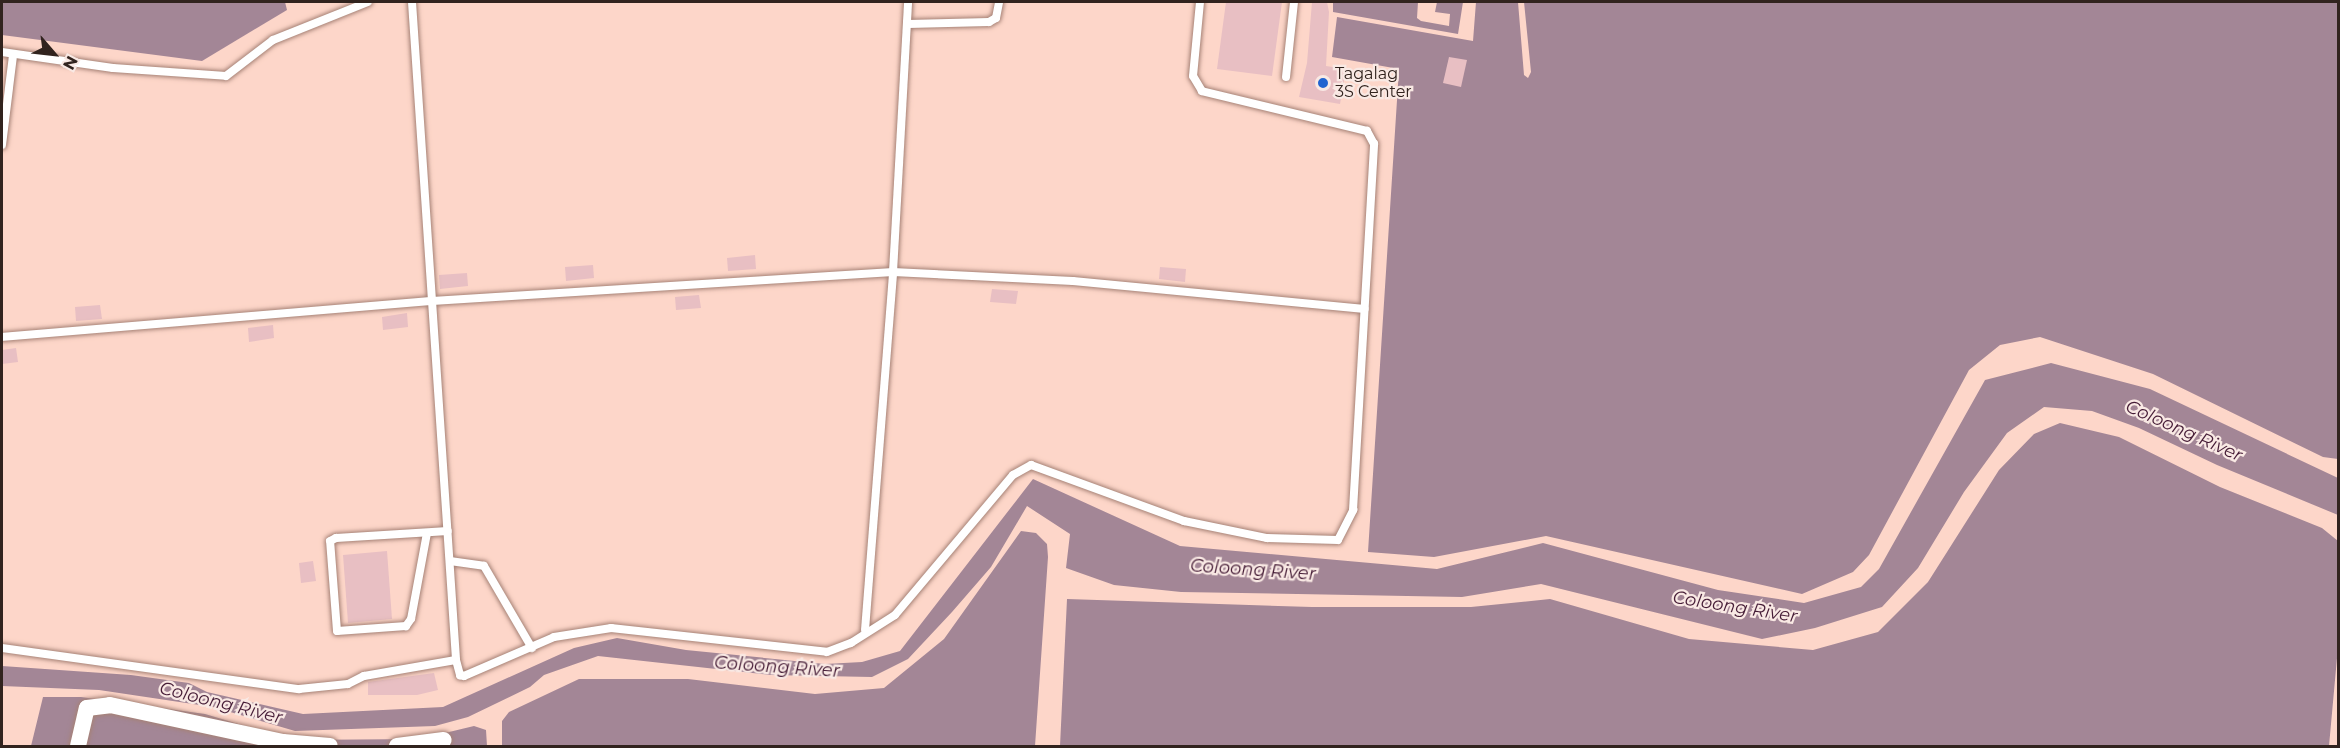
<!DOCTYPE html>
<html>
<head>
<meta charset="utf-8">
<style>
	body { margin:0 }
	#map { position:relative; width:2340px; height:748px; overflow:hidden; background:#fdd6c9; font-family:Montserrat,sans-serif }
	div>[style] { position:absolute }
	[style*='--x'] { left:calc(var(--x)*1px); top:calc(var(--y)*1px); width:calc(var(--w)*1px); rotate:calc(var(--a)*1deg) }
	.water>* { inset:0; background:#a38696 }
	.building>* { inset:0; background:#e8bfc3 }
	.roads { filter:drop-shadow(0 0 2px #a68276) drop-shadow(0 0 2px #a68276) }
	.service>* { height:8px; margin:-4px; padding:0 4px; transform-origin:4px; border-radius:4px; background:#fff }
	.minor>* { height:16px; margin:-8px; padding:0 8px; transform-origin:8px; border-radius:8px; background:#fff }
	.dots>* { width:16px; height:16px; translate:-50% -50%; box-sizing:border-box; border:3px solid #f9e9e4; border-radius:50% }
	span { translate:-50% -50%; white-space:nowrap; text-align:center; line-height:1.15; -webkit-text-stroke:4.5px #f9e9e4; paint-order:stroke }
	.poi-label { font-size:16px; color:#31231e }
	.left { translate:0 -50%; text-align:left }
	.water-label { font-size:18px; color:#451c36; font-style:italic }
	.frame { position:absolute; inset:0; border:3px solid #31231e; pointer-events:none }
	.north { position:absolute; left:24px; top:24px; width:60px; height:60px; -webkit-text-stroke:4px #f9e9e4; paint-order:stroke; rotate:118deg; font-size:16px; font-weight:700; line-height:24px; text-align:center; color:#31231e }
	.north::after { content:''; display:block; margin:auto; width:21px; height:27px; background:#31231e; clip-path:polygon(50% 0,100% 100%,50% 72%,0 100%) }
</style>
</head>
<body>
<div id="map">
	<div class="water">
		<i style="clip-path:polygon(2px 2px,285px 2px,287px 10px,202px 61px,2px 35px)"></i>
		<i style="clip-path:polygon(1333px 2px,1418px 2px,1417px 18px,1421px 21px,1449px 26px,1450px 14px,1435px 12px,1437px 2px,1463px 2px,1458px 34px,1333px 12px)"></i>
		<i style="clip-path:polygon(1476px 2px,1518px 2px,1524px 75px,1528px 78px,1531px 72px,1524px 2px,2338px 2px,2338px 459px,2323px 457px,2153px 374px,2040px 337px,2000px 345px,1969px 370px,1869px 555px,1853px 572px,1802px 594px,1546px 536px,1434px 557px,1368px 552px,1399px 69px,1332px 57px,1337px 17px,1473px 41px)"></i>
		<i style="clip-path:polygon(2051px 363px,2150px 389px,2338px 478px,2338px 515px,2217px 465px,2139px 428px,2092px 411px,2044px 407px,2007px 433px,1964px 492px,1918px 568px,1882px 607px,1815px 628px,1762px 639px,1541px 584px,1462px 597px,1181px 592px,1114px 585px,1066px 568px,1070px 534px,1027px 506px,991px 567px,952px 612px,908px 659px,872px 677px,770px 675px,598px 656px,544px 675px,530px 687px,468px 717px,435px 726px,295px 731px,213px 707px,99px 690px,2px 686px,2px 666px,131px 675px,189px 683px,207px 692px,303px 714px,443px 707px,574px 648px,617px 638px,686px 650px,825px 664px,862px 662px,900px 651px,1033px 479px,1180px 546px,1437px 569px,1543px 543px,1718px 590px,1804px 603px,1861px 587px,1879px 569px,1985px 380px)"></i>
		<i style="clip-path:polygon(2060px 423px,2119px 437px,2220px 487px,2322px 528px,2338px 541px,2338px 647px,2329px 746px,1060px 746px,1067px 599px,1312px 607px,1471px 607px,1550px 599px,1689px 639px,1813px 650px,1878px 632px,1928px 582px,1999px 470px,2034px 434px)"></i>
		<i style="clip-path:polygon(1021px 531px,1036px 533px,1047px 544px,1048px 557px,1035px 746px,502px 746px,502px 721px,509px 712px,579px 679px,688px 679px,815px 694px,884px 688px,944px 639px)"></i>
		<i style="clip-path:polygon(43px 697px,81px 697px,205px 714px,292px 740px,420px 739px,474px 726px,486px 730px,487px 746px,31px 746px)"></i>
	</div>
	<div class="building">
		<i style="clip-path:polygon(1226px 2px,1282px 2px,1272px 76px,1217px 69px)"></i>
		<i style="clip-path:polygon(1312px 2px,1327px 2px,1329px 12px,1326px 66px,1346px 69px,1340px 104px,1299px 97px,1307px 63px)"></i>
		<i style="clip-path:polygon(1449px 57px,1467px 60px,1461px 87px,1443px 83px)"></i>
		<i style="clip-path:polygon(755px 255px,756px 269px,728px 271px,727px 258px)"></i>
		<i style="clip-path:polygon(593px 265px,594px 278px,566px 281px,565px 267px)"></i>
		<i style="clip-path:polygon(1160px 267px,1186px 269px,1185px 282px,1159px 279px)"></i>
		<i style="clip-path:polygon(467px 273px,468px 286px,440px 289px,439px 275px)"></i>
		<i style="clip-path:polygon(992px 289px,1018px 291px,1016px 304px,990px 302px)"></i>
		<i style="clip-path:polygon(699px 295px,701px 308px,676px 310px,675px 297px)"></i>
		<i style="clip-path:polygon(100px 305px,102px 319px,76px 321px,75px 307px)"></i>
		<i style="clip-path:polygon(407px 313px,408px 327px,383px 330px,382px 317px)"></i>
		<i style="clip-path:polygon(273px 325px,274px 338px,249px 342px,248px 328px)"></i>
		<i style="clip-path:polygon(16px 348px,18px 362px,2px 364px,2px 350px)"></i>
		<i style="clip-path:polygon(387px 551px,392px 619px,348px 623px,343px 555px)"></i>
		<i style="clip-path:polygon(313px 561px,316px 581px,301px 583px,299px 563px)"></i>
		<i style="clip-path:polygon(434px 673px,438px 690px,417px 695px,368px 695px,368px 682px)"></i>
	</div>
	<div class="roads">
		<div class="service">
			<i style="--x:412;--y:2;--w:659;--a:86.17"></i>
			<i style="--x:456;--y:660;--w:16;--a:75"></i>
			<i style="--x:460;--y:675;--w:4;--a:14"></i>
			<i style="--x:464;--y:676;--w:98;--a:-23.4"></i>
			<i style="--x:554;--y:637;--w:58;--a:-9"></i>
			<i style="--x:611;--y:628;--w:217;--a:6.3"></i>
			<i style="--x:827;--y:652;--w:26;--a:-21"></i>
			<i style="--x:851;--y:643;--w:52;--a:-32.5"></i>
			<i style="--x:895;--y:615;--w:183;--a:-49.9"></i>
			<i style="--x:1013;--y:475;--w:21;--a:-29"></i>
			<i style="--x:1031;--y:465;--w:163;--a:20.1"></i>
			<i style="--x:1184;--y:521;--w:85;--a:11.6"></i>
			<i style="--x:1267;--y:538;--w:71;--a:1.6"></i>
			<i style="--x:1338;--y:540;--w:34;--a:-63"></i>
			<i style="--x:1353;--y:510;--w:367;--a:-86.7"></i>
			<i style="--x:1374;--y:144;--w:15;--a:-118"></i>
			<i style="--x:1367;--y:131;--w:170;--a:-166.4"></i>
			<i style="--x:1202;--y:91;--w:17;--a:-121"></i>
			<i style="--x:1193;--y:76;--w:74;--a:-84.6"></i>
			<i style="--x:908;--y:24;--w:81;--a:-1.4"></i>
			<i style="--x:989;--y:22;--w:8;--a:-30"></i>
			<i style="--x:996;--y:18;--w:16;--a:-79"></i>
			<i style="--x:2;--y:52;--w:112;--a:8.2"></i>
			<i style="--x:113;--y:68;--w:113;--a:4"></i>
			<i style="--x:226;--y:76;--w:59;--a:-37.5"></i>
			<i style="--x:273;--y:40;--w:102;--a:-21.8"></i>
			<i style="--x:1286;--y:77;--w:75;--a:-83.9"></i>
			<i style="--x:2;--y:145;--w:91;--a:-83"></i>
			<i style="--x:2;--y:337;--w:432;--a:-4.8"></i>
			<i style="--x:432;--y:301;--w:462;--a:-3.6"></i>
			<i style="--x:893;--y:272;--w:180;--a:2.9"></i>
			<i style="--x:1073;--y:281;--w:293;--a:5.5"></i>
			<i style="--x:427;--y:533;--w:87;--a:100.5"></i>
			<i style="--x:411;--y:619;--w:9;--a:126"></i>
			<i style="--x:406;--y:626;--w:69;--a:175.9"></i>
			<i style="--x:337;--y:631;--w:90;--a:-94.4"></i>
			<i style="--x:330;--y:541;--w:7;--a:-27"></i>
			<i style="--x:336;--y:538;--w:112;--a:-3.6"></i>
			<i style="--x:450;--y:561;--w:34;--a:8"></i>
			<i style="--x:484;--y:566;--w:95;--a:59.7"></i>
			<i style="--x:865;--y:630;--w:359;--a:-85.5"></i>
			<i style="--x:893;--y:272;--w:270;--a:-86.8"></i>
			<i style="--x:2;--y:648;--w:300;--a:7.9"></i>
			<i style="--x:299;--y:689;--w:49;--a:-5.8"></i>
			<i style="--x:348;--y:684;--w:18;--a:-27"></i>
			<i style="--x:364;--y:676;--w:93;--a:-9.9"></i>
		</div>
		<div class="minor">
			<i style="--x:78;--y:746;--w:39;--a:-77"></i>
			<i style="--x:87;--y:708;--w:23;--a:-7"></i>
			<i style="--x:110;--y:705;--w:177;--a:12.1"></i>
			<i style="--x:283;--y:742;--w:47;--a:4.9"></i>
			<i style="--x:397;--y:746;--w:47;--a:-7.3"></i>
		</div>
	</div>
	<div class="dots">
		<i style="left:1323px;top:83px;background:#2164d0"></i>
	</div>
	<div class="poi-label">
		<span class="left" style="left:1335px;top:83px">Tagalag<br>3S Center</span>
	</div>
	<div class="water-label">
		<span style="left:2184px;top:431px;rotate:24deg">Coloong River</span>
		<span style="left:1253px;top:570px;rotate:4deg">Coloong River</span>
		<span style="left:1735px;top:607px;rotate:9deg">Coloong River</span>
		<span style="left:777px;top:667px;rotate:4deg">Coloong River</span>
		<span style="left:221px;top:703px;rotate:14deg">Coloong River</span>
	</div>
	<div class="frame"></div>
	<div class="north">N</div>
</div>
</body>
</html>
